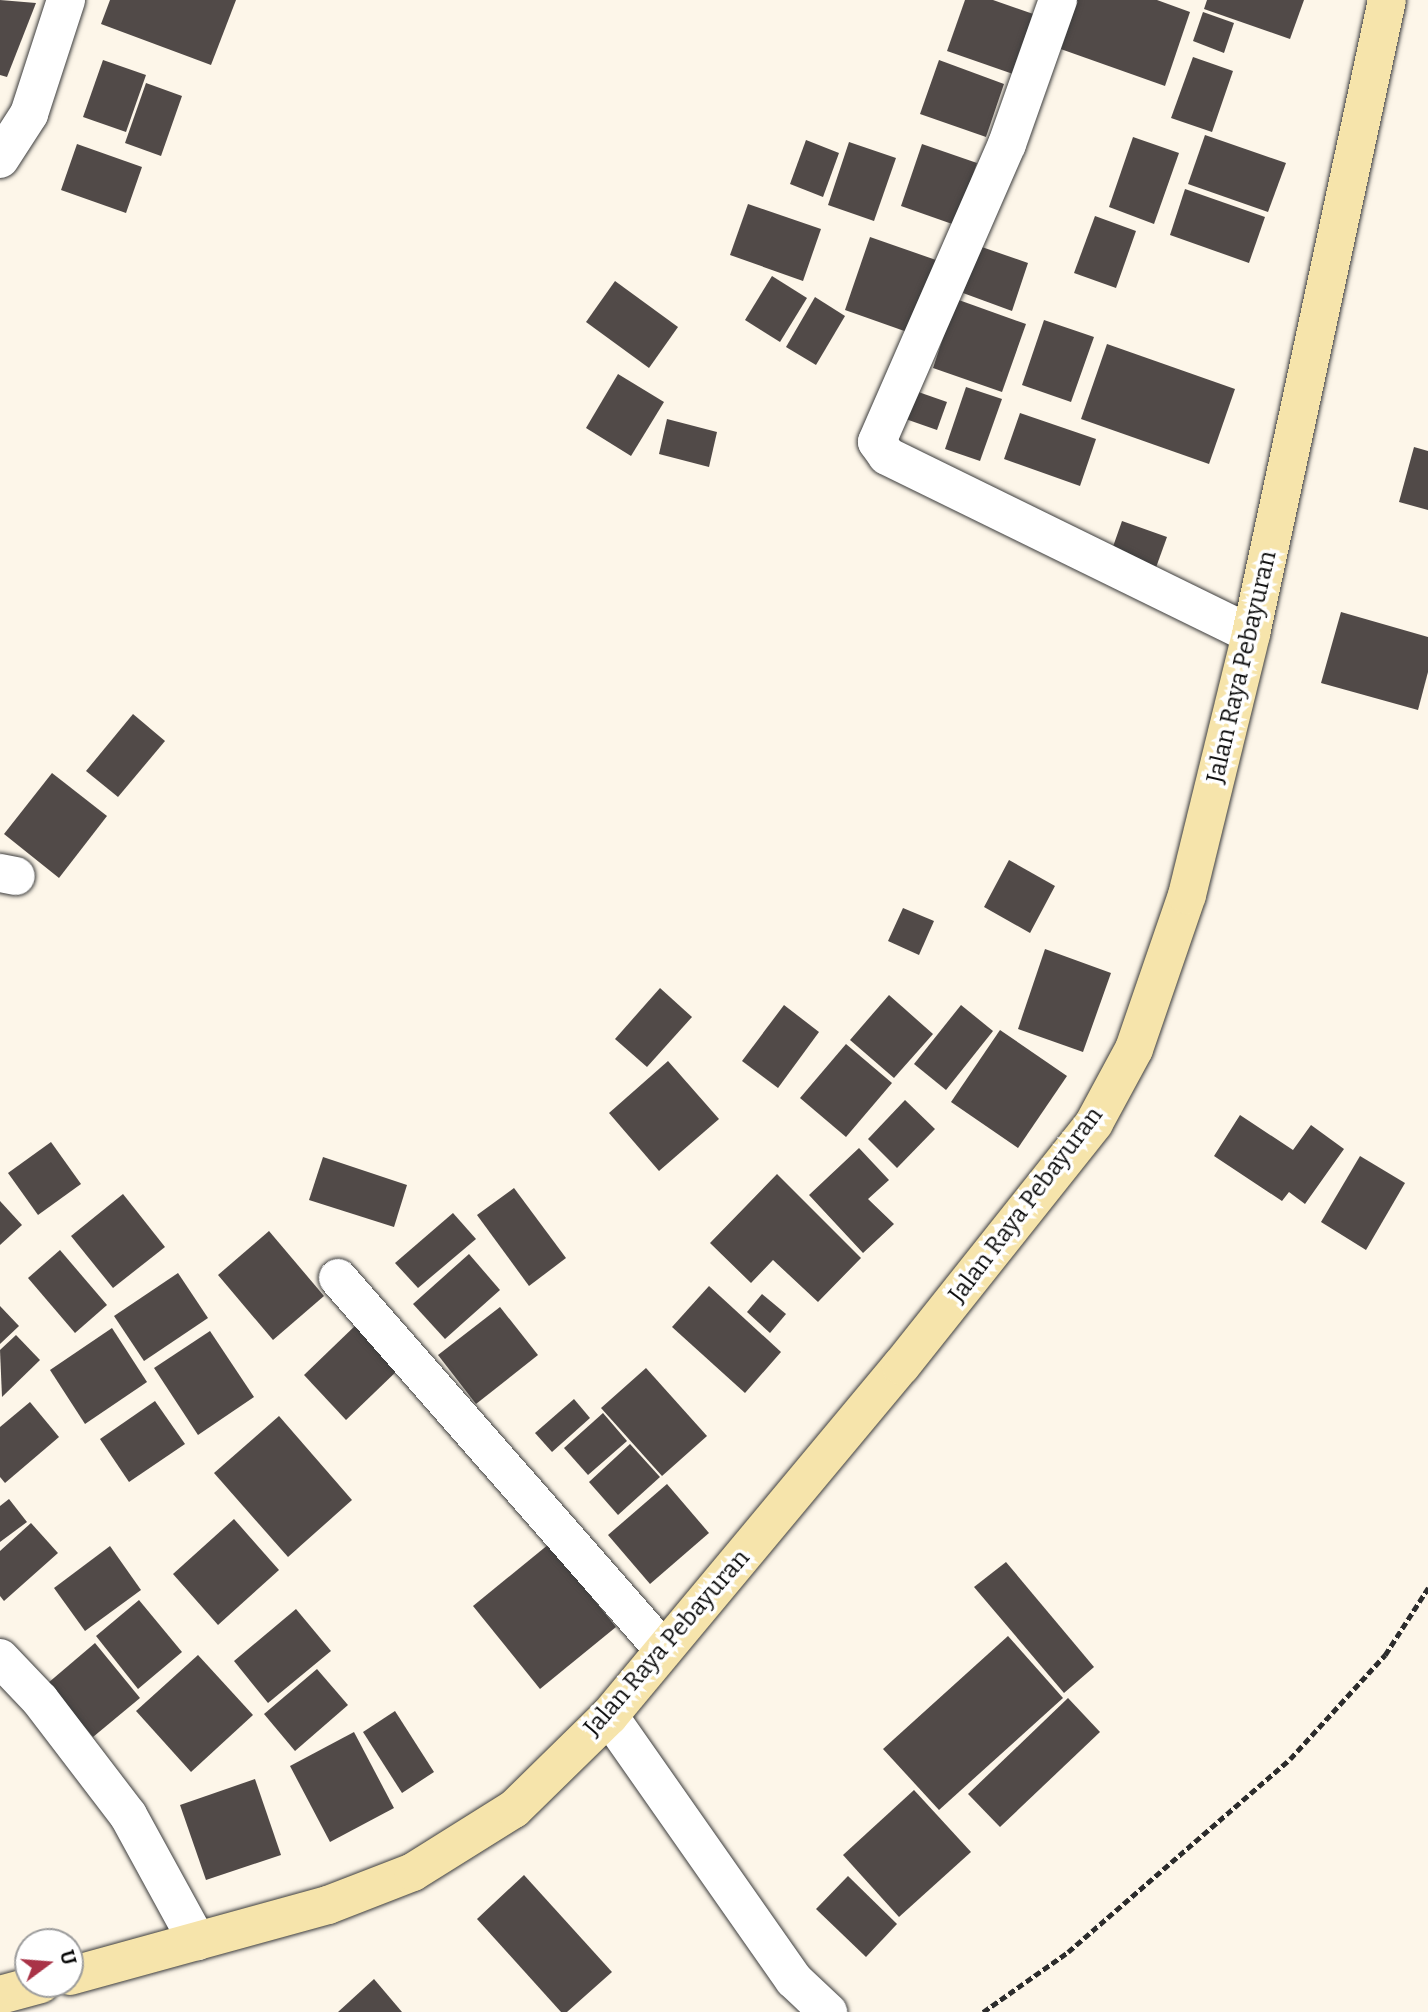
<!DOCTYPE html>
<html>
<head>
<meta charset="utf-8">
<style>
	body { margin:0 }
	#map { position:relative; width:1428px; height:2012px; overflow:hidden; background:#fdf6e9; font-family:Bitter,serif }
	div>[style] { position:absolute }
	[style*='--x'] { left:calc(var(--x)*1px); top:calc(var(--y)*1px); width:calc(var(--w)*1px); rotate:calc(var(--a)*1deg) }
	.building>* { inset:0; background:#514a48 }
	.path>* { height:4.5px; margin-top:-2.25px; transform-origin:0; background:repeating-linear-gradient(90deg,#2c2c2c 0 7px,transparent 0 10.5px) }
	.roads { filter:drop-shadow(0 0 2px #3d3d3d) drop-shadow(0 0 2px #3d3d3d) }
	.street>* { height:38px; margin:-19px; padding:0 19px; transform-origin:19px; border-radius:19px; background:#fff }
	.secondary>* { height:38px; margin:-19px; padding:0 19px; transform-origin:19px; border-radius:19px; background:#f6e4ab }
	span { translate:-50% -50%; white-space:nowrap; text-align:center; line-height:1.15; -webkit-text-stroke:7px #fff; paint-order:stroke }
	.street-label { font-size:24px; color:#0a0a0a }
	.north { position:absolute; left:14px; top:1928px; width:70px; height:70px; box-sizing:border-box; background:#fff; border:2px solid #9d9d9d; border-radius:50%; rotate:74deg; font-size:19px; font-weight:700; line-height:28px; text-align:center; color:#0a0a0a }
	.north::after { content:''; display:block; margin:auto; width:24px; height:32px; background:#a93347; clip-path:polygon(50% 0,100% 100%,50% 72%,0 100%) }
</style>
</head>
<body>
<div id="map">
	<div class="building">
		<i style="clip-path:polygon(0 0,36px 3px,7px 77px,0 75px)"></i>
		<i style="clip-path:polygon(110px 0,236px 0,211px 65px,101px 24px)"></i>
		<i style="clip-path:polygon(965px 0,993px 0,1039px 16px,1019px 76px,947px 51px)"></i>
		<i style="clip-path:polygon(1071px 0,1157px 0,1190px 12px,1165px 86px,1055px 47px)"></i>
		<i style="clip-path:polygon(1207px 0,1304px 0,1290px 39px,1204px 9px)"></i>
		<i style="clip-path:polygon(1203px 12px,1234px 23px,1224px 53px,1193px 41px)"></i>
		<i style="clip-path:polygon(1193px 57px,1233px 71px,1212px 132px,1171px 118px)"></i>
		<i style="clip-path:polygon(103px 60px,146px 75px,126px 132px,83px 117px)"></i>
		<i style="clip-path:polygon(939px 60px,1004px 84px,986px 137px,920px 114px)"></i>
		<i style="clip-path:polygon(146px 83px,182px 96px,161px 156px,125px 143px)"></i>
		<i style="clip-path:polygon(1205px 135px,1286px 163px,1268px 212px,1188px 184px)"></i>
		<i style="clip-path:polygon(1133px 137px,1179px 153px,1154px 224px,1109px 207px)"></i>
		<i style="clip-path:polygon(806px 140px,839px 153px,823px 197px,790px 184px)"></i>
		<i style="clip-path:polygon(849px 142px,896px 158px,874px 221px,828px 205px)"></i>
		<i style="clip-path:polygon(77px 144px,142px 167px,126px 213px,61px 190px)"></i>
		<i style="clip-path:polygon(922px 144px,977px 163px,955px 225px,901px 206px)"></i>
		<i style="clip-path:polygon(1185px 189px,1265px 217px,1249px 263px,1170px 235px)"></i>
		<i style="clip-path:polygon(748px 204px,821px 229px,803px 281px,730px 255px)"></i>
		<i style="clip-path:polygon(1095px 216px,1136px 231px,1116px 288px,1074px 273px)"></i>
		<i style="clip-path:polygon(870px 237px,936px 260px,910px 333px,845px 310px)"></i>
		<i style="clip-path:polygon(979px 246px,1028px 263px,1012px 311px,963px 293px)"></i>
		<i style="clip-path:polygon(772px 276px,807px 298px,780px 342px,745px 320px)"></i>
		<i style="clip-path:polygon(615px 281px,678px 327px,649px 368px,586px 322px)"></i>
		<i style="clip-path:polygon(815px 297px,845px 316px,816px 365px,786px 347px)"></i>
		<i style="clip-path:polygon(956px 299px,1026px 324px,1002px 392px,933px 368px)"></i>
		<i style="clip-path:polygon(1044px 320px,1094px 337px,1071px 402px,1022px 385px)"></i>
		<i style="clip-path:polygon(1107px 344px,1235px 389px,1209px 464px,1081px 419px)"></i>
		<i style="clip-path:polygon(618px 374px,664px 402px,631px 456px,586px 428px)"></i>
		<i style="clip-path:polygon(966px 387px,1002px 399px,980px 461px,945px 449px)"></i>
		<i style="clip-path:polygon(907px 388px,947px 402px,937px 430px,897px 416px)"></i>
		<i style="clip-path:polygon(1020px 413px,1096px 439px,1080px 486px,1004px 459px)"></i>
		<i style="clip-path:polygon(667px 419px,717px 432px,709px 467px,659px 454px)"></i>
		<i style="clip-path:polygon(1414px 447px,1428px 451px,1428px 510px,1399px 502px)"></i>
		<i style="clip-path:polygon(1122px 521px,1167px 537px,1154px 573px,1109px 558px)"></i>
		<i style="clip-path:polygon(1341px 612px,1428px 637px,1428px 672px,1418px 710px,1321px 683px)"></i>
		<i style="clip-path:polygon(133px 714px,165px 741px,118px 797px,86px 771px)"></i>
		<i style="clip-path:polygon(52px 773px,107px 816px,59px 878px,4px 834px)"></i>
		<i style="clip-path:polygon(1009px 860px,1055px 886px,1030px 933px,984px 907px)"></i>
		<i style="clip-path:polygon(903px 908px,934px 921px,919px 955px,888px 941px)"></i>
		<i style="clip-path:polygon(1045px 949px,1111px 973px,1083px 1052px,1018px 1029px)"></i>
		<i style="clip-path:polygon(660px 988px,692px 1017px,647px 1067px,615px 1039px)"></i>
		<i style="clip-path:polygon(889px 995px,933px 1034px,894px 1078px,850px 1040px)"></i>
		<i style="clip-path:polygon(784px 1005px,819px 1032px,778px 1088px,742px 1061px)"></i>
		<i style="clip-path:polygon(961px 1005px,993px 1031px,946px 1090px,914px 1064px)"></i>
		<i style="clip-path:polygon(1000px 1030px,1067px 1076px,1018px 1148px,951px 1102px)"></i>
		<i style="clip-path:polygon(846px 1044px,892px 1083px,846px 1137px,800px 1098px)"></i>
		<i style="clip-path:polygon(668px 1061px,719px 1119px,659px 1171px,609px 1113px)"></i>
		<i style="clip-path:polygon(905px 1100px,935px 1129px,897px 1168px,868px 1139px)"></i>
		<i style="clip-path:polygon(1240px 1115px,1293px 1150px,1311px 1125px,1344px 1149px,1305px 1204px,1289px 1192px,1282px 1201px,1214px 1156px)"></i>
		<i style="clip-path:polygon(51px 1142px,81px 1184px,38px 1215px,8px 1173px)"></i>
		<i style="clip-path:polygon(859px 1148px,889px 1180px,868px 1199px,894px 1224px,863px 1253px,809px 1195px)"></i>
		<i style="clip-path:polygon(1360px 1156px,1405px 1183px,1366px 1250px,1321px 1222px)"></i>
		<i style="clip-path:polygon(323px 1157px,407px 1185px,394px 1227px,309px 1200px)"></i>
		<i style="clip-path:polygon(777px 1174px,861px 1258px,818px 1302px,773px 1260px,751px 1283px,710px 1243px)"></i>
		<i style="clip-path:polygon(514px 1188px,566px 1258px,529px 1286px,477px 1215px)"></i>
		<i style="clip-path:polygon(123px 1194px,165px 1247px,113px 1288px,71px 1236px)"></i>
		<i style="clip-path:polygon(0 1201px,22px 1225px,0 1245px)"></i>
		<i style="clip-path:polygon(453px 1213px,476px 1239px,418px 1288px,395px 1263px)"></i>
		<i style="clip-path:polygon(269px 1231px,324px 1296px,273px 1340px,218px 1275px)"></i>
		<i style="clip-path:polygon(60px 1250px,107px 1305px,75px 1333px,28px 1278px)"></i>
		<i style="clip-path:polygon(469px 1254px,500px 1290px,445px 1339px,413px 1304px)"></i>
		<i style="clip-path:polygon(178px 1273px,208px 1318px,144px 1361px,114px 1316px)"></i>
		<i style="clip-path:polygon(709px 1286px,781px 1352px,745px 1393px,672px 1327px)"></i>
		<i style="clip-path:polygon(762px 1294px,786px 1314px,770px 1333px,747px 1312px)"></i>
		<i style="clip-path:polygon(0 1306px,19px 1326px,0 1344px)"></i>
		<i style="clip-path:polygon(500px 1307px,538px 1355px,476px 1404px,438px 1355px)"></i>
		<i style="clip-path:polygon(359px 1322px,401px 1367px,346px 1420px,304px 1375px)"></i>
		<i style="clip-path:polygon(112px 1328px,147px 1382px,85px 1424px,50px 1370px)"></i>
		<i style="clip-path:polygon(210px 1331px,254px 1397px,198px 1435px,154px 1368px)"></i>
		<i style="clip-path:polygon(16px 1335px,40px 1360px,2px 1397px,0 1350px)"></i>
		<i style="clip-path:polygon(646px 1368px,707px 1436px,662px 1476px,601px 1408px)"></i>
		<i style="clip-path:polygon(574px 1399px,590px 1418px,552px 1452px,535px 1433px)"></i>
		<i style="clip-path:polygon(155px 1401px,185px 1444px,129px 1482px,100px 1439px)"></i>
		<i style="clip-path:polygon(30px 1402px,59px 1437px,5px 1483px,0 1477px,0 1427px)"></i>
		<i style="clip-path:polygon(603px 1413px,627px 1441px,588px 1475px,564px 1448px)"></i>
		<i style="clip-path:polygon(279px 1416px,352px 1500px,288px 1557px,214px 1473px)"></i>
		<i style="clip-path:polygon(630px 1444px,660px 1477px,618px 1515px,589px 1482px)"></i>
		<i style="clip-path:polygon(667px 1484px,709px 1533px,650px 1584px,608px 1535px)"></i>
		<i style="clip-path:polygon(9px 1499px,27px 1522px,0 1542px,0 1506px)"></i>
		<i style="clip-path:polygon(234px 1519px,279px 1570px,218px 1625px,173px 1574px)"></i>
		<i style="clip-path:polygon(31px 1523px,58px 1553px,4px 1601px,0 1596px,0 1551px)"></i>
		<i style="clip-path:polygon(549px 1544px,616px 1627px,540px 1689px,473px 1606px)"></i>
		<i style="clip-path:polygon(110px 1546px,141px 1590px,85px 1631px,54px 1588px)"></i>
		<i style="clip-path:polygon(1006px 1562px,1094px 1667px,1064px 1693px,974px 1587px)"></i>
		<i style="clip-path:polygon(139px 1600px,182px 1652px,138px 1689px,96px 1636px)"></i>
		<i style="clip-path:polygon(296px 1609px,331px 1651px,268px 1703px,234px 1661px)"></i>
		<i style="clip-path:polygon(1008px 1636px,1063px 1698px,939px 1810px,883px 1749px)"></i>
		<i style="clip-path:polygon(95px 1643px,140px 1698px,93px 1737px,48px 1683px)"></i>
		<i style="clip-path:polygon(198px 1655px,253px 1715px,191px 1772px,136px 1711px)"></i>
		<i style="clip-path:polygon(317px 1669px,348px 1705px,295px 1751px,264px 1714px)"></i>
		<i style="clip-path:polygon(1068px 1698px,1100px 1732px,1000px 1827px,968px 1794px)"></i>
		<i style="clip-path:polygon(395px 1711px,434px 1772px,402px 1793px,363px 1732px)"></i>
		<i style="clip-path:polygon(354px 1732px,394px 1808px,330px 1842px,290px 1766px)"></i>
		<i style="clip-path:polygon(255px 1779px,281px 1855px,206px 1880px,180px 1805px)"></i>
		<i style="clip-path:polygon(914px 1790px,971px 1852px,899px 1917px,843px 1855px)"></i>
		<i style="clip-path:polygon(524px 1875px,612px 1972px,567px 2012px,561px 2012px,477px 1919px)"></i>
		<i style="clip-path:polygon(848px 1876px,897px 1924px,866px 1957px,816px 1909px)"></i>
		<i style="clip-path:polygon(374px 1979px,402px 2012px,338px 2012px)"></i>
	</div>
	<div class="path">
		<i style="--x:983;--y:2012;--w:104;--a:-35.2"></i>
		<i style="--x:1068;--y:1952;--w:294;--a:-41"></i>
		<i style="--x:1290;--y:1759;--w:141;--a:-47.6"></i>
		<i style="--x:1385;--y:1655;--w:80;--a:-57.3"></i>
	</div>
	<div class="roads">
		<div class="street">
			<i style="--x:1058;--y:0;--w:153;--a:109.5"></i>
			<i style="--x:1007;--y:144;--w:325;--a:113.6"></i>
			<i style="--x:877;--y:442;--w:17;--a:54"></i>
			<i style="--x:887;--y:456;--w:405;--a:26.1"></i>
			<i style="--x:0;--y:159;--w:54;--a:-57.2"></i>
			<i style="--x:29;--y:114;--w:120;--a:-72"></i>
			<i style="--x:0;--y:873;--w:16;--a:11"></i>
			<i style="--x:338;--y:1278;--w:493;--a:48.8"></i>
			<i style="--x:0;--y:1658;--w:58;--a:46.4"></i>
			<i style="--x:40;--y:1700;--w:145;--a:52.6"></i>
			<i style="--x:128;--y:1815;--w:144;--a:61.3"></i>
			<i style="--x:609;--y:1716;--w:322;--a:55"></i>
			<i style="--x:794;--y:1980;--w:47;--a:43.3"></i>
		</div>
		<div class="secondary">
			<i style="--x:70;--y:1976;--w:268;--a:-15.4"></i>
			<i style="--x:328;--y:1905;--w:91;--a:-21.2"></i>
			<i style="--x:413;--y:1872;--w:119;--a:-32"></i>
			<i style="--x:514;--y:1809;--w:133;--a:-44.4"></i>
			<i style="--x:609;--y:1716;--w:456;--a:-50.2"></i>
			<i style="--x:901;--y:1366;--w:310;--a:-51.5"></i>
			<i style="--x:1094;--y:1123;--w:84;--a:-61.6"></i>
			<i style="--x:1134;--y:1049;--w:163;--a:-71"></i>
			<i style="--x:1187;--y:895;--w:269;--a:-76.2"></i>
			<i style="--x:1251;--y:634;--w:648;--a:-77.89"></i>
			<i style="--x:0;--y:1995;--w:42;--a:-15"></i>
		</div>
	</div>
	<div class="street-label">
		<span style="left:1242px;top:667px;rotate:-77deg">Jalan Raya Pebayuran</span>
		<span style="left:1026px;top:1205px;rotate:-53deg">Jalan Raya Pebayuran</span>
		<span style="left:667px;top:1643px;rotate:-49deg">Jalan Raya Pebayuran</span>
	</div>
	<div class="north">U</div>
</div>
</body>
</html>
